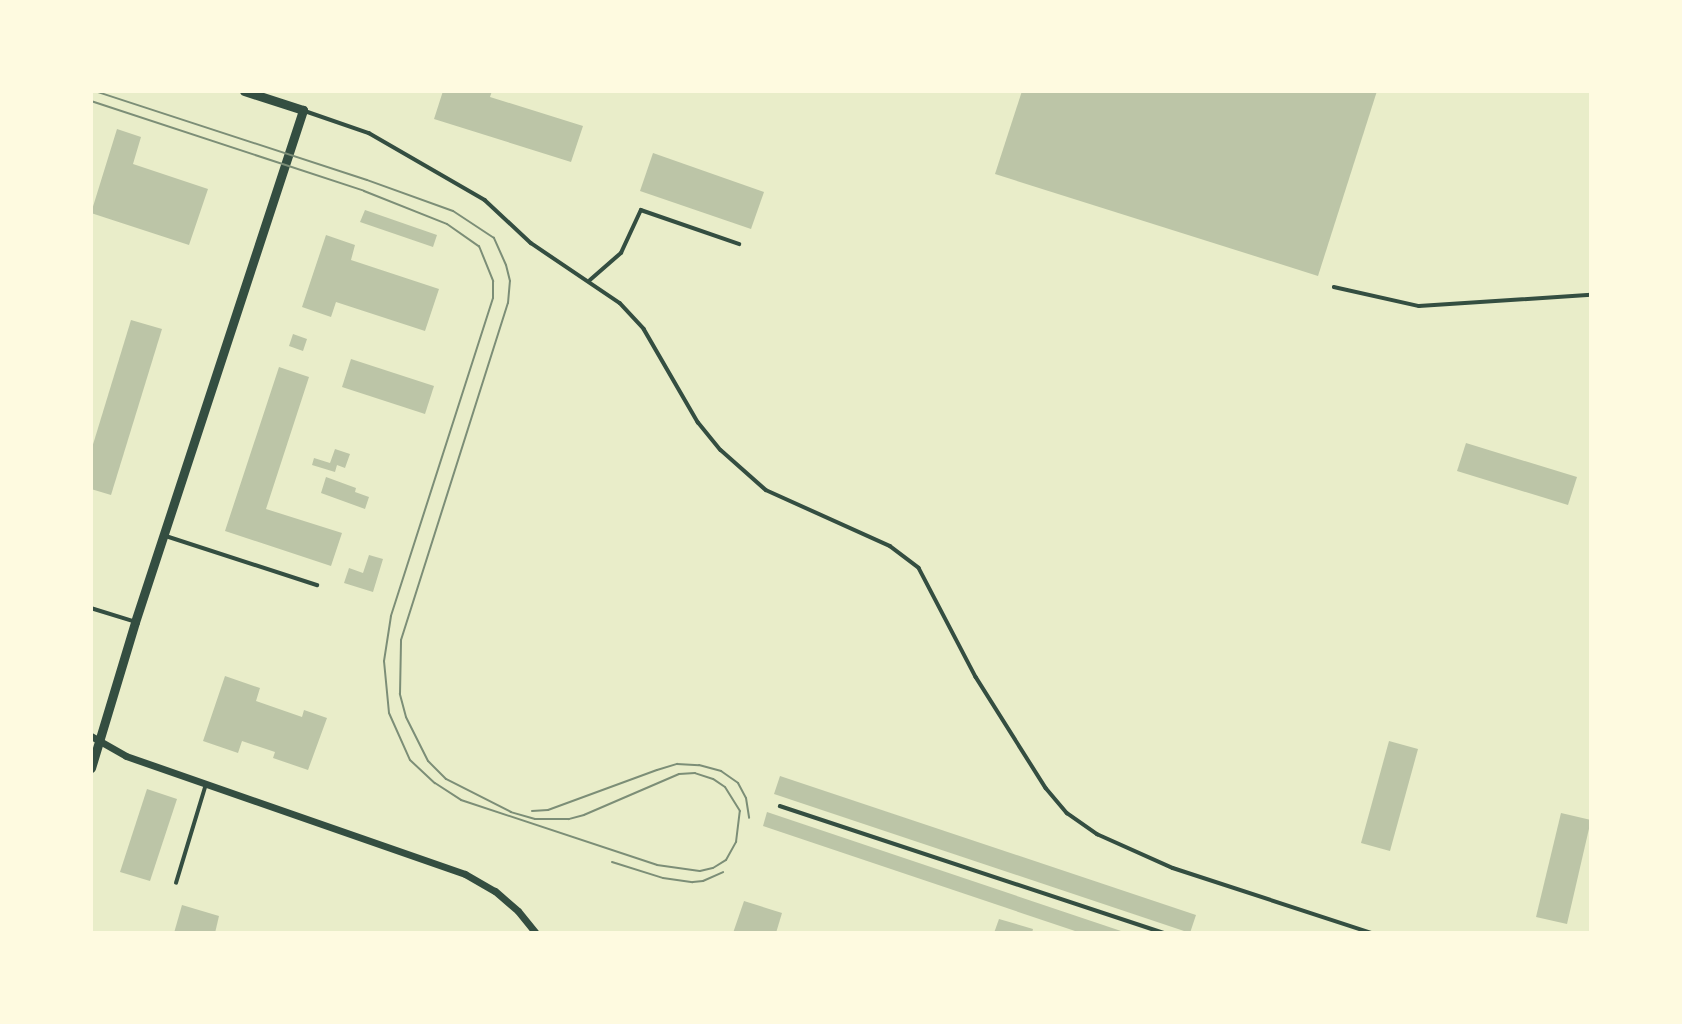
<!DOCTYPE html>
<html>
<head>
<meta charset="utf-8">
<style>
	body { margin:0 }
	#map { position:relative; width:1682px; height:1024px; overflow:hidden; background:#e9edc9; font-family:Manrope,sans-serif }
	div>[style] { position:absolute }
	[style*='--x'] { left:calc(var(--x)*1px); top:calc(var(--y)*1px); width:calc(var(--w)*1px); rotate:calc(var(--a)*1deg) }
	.building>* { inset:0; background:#bcc5a7 }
	.service>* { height:3.5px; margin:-1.75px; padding:0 1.75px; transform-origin:1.75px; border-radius:1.75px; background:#344e41 }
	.minor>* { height:7px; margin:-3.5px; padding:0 3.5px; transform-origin:3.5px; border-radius:3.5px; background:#344e41 }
	.tertiary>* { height:9px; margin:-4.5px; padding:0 4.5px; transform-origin:4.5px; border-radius:4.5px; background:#344e41 }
	.tram>* { height:2px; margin:-1px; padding:0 1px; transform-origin:1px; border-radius:1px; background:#7c8e77 }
	span { translate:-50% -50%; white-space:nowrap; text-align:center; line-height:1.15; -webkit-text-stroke:5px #fefae0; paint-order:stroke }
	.frame { position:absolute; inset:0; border:93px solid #fefae0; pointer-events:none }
</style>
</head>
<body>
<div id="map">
	<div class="building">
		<i style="clip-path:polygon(443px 91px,492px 91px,490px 97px,583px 126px,571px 162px,434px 119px)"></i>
		<i style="clip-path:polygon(1022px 91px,1377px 91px,1318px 276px,995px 174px)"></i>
		<i style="clip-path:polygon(117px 129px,141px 137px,133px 164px,208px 189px,189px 245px,91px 213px)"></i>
		<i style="clip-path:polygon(653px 153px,764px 192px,751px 229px,640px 191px)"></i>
		<i style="clip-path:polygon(365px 210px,437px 235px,433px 247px,360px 222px)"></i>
		<i style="clip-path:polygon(326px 235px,355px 245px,351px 260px,439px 289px,425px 331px,336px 302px,331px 317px,302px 307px)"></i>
		<i style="clip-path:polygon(131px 320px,162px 329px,111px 495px,91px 489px,91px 451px)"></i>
		<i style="clip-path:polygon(293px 334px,307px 339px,303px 351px,289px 346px)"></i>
		<i style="clip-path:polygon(351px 359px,434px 386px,425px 414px,342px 387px)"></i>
		<i style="clip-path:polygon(279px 367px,309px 377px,266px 509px,342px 533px,331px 566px,225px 531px)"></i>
		<i style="clip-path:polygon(1466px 443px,1577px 477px,1568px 505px,1457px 471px)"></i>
		<i style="clip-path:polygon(335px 449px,350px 454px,345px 468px,337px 465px,335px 472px,312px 465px,314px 458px,330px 463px)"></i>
		<i style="clip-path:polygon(326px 477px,356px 488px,355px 492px,369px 497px,365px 509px,321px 493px)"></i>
		<i style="clip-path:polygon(369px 555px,383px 559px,373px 592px,344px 583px,349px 568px,363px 573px)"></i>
		<i style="clip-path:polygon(225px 676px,260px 688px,256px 701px,302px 717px,304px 710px,327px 718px,308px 770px,273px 758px,275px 752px,242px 741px,238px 753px,203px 741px)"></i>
		<i style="clip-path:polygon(1389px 741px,1418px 749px,1390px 851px,1361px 843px)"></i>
		<i style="clip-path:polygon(780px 776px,1196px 915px,1190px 933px,774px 794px)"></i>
		<i style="clip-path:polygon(147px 789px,177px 799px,150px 881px,120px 872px)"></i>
		<i style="clip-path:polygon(767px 812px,1127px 933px,1081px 933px,763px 826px)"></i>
		<i style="clip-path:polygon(1561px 813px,1591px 820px,1567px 924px,1536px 917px)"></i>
		<i style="clip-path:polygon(744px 901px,782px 913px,776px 933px,733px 933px)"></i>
		<i style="clip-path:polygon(182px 905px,219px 916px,215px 933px,174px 933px)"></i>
		<i style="clip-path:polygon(999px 919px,1033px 929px,1032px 933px,994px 933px)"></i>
	</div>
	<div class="service">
		<i style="--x:305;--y:111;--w:68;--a:19"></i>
		<i style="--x:369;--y:133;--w:134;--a:30"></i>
		<i style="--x:485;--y:200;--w:63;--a:43.1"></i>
		<i style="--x:531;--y:243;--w:107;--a:34"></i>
		<i style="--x:620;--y:303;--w:35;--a:47"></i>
		<i style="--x:644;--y:329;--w:108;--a:59.9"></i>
		<i style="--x:698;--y:422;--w:36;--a:51"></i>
		<i style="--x:721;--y:450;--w:60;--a:41.6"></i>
		<i style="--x:766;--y:490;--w:136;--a:24.3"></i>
		<i style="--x:890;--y:546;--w:36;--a:37"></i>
		<i style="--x:919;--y:568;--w:123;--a:62.4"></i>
		<i style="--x:976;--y:677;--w:131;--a:57.8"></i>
		<i style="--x:1046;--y:788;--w:33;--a:50"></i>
		<i style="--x:1067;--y:813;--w:37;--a:35"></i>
		<i style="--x:1097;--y:834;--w:83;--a:24.1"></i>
		<i style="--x:1173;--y:868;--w:209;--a:18.1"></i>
		<i style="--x:590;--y:280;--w:41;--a:-41.1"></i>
		<i style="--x:621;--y:253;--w:47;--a:-65.1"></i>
		<i style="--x:641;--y:210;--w:104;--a:19.1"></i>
		<i style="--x:1334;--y:287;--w:87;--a:12.6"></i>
		<i style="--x:1419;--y:306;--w:172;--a:-3.7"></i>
		<i style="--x:166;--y:536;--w:159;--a:18"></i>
		<i style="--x:91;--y:608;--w:44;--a:17.2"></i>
		<i style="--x:780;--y:806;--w:404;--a:18.3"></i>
		<i style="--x:176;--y:883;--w:103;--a:-73.1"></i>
	</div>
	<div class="minor">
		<i style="--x:91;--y:736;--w:40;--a:29.7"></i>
		<i style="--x:126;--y:756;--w:359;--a:19.2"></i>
		<i style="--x:465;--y:874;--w:34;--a:30"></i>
		<i style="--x:495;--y:891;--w:30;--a:41"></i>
		<i style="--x:518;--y:911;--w:28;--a:51"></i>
	</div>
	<div class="tertiary">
		<i style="--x:91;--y:768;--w:152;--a:-73.2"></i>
		<i style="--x:135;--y:622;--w:539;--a:-71.83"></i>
		<i style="--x:303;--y:110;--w:62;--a:-162.1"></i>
	</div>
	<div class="tram">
		<i style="--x:91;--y:101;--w:287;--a:18.2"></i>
		<i style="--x:364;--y:191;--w:89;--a:21.7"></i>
		<i style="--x:447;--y:224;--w:39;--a:35"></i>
		<i style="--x:479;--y:246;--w:38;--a:68"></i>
		<i style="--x:493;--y:281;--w:17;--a:90"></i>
		<i style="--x:493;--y:298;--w:334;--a:107.8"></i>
		<i style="--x:391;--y:616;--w:46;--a:98.8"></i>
		<i style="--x:384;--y:661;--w:52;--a:84.5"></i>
		<i style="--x:389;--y:713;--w:51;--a:65.9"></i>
		<i style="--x:410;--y:760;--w:34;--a:43"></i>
		<i style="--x:435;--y:783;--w:31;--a:33"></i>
		<i style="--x:461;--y:800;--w:206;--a:18.3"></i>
		<i style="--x:657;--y:865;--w:43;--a:7.9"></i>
		<i style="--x:700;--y:871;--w:13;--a:-13"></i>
		<i style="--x:713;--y:868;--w:15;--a:-32"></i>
		<i style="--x:726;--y:860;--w:21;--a:-61"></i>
		<i style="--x:736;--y:842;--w:31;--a:-83"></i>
		<i style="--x:740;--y:811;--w:28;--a:-122"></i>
		<i style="--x:725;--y:787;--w:14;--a:-146"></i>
		<i style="--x:713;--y:779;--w:19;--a:-162"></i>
		<i style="--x:695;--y:773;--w:16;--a:176"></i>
		<i style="--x:679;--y:774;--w:103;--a:156.7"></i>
		<i style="--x:584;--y:815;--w:16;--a:165"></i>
		<i style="--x:569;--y:819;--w:34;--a:180"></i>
		<i style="--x:535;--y:819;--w:25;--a:-164"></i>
		<i style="--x:511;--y:812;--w:73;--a:-153.1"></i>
		<i style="--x:446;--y:779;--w:25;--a:-135"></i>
		<i style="--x:428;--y:761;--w:49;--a:-116.6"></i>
		<i style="--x:406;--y:717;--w:24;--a:-105"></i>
		<i style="--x:400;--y:694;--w:54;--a:-88.9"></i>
		<i style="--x:401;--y:640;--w:354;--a:-72.4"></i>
		<i style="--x:508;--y:303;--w:22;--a:-85"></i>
		<i style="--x:510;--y:281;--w:16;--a:-104"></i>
		<i style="--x:506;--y:265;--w:30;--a:-114"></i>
		<i style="--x:494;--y:238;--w:49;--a:-146.6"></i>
		<i style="--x:453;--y:211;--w:91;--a:-160.2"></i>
		<i style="--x:367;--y:180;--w:287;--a:-161.9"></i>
		<i style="--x:532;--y:811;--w:16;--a:-4"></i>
		<i style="--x:548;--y:810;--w:116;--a:-20.2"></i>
		<i style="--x:657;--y:770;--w:21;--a:-17"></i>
		<i style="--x:677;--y:764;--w:22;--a:3"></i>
		<i style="--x:699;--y:765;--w:23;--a:15"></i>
		<i style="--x:721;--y:771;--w:21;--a:35"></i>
		<i style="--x:738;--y:783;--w:17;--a:62"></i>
		<i style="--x:746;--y:798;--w:20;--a:81"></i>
		<i style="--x:612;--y:862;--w:53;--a:17.4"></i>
		<i style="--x:663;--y:878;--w:30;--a:8"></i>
		<i style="--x:693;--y:882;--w:10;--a:-6"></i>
		<i style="--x:703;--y:881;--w:22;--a:-24"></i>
	</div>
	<div class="frame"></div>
</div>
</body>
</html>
